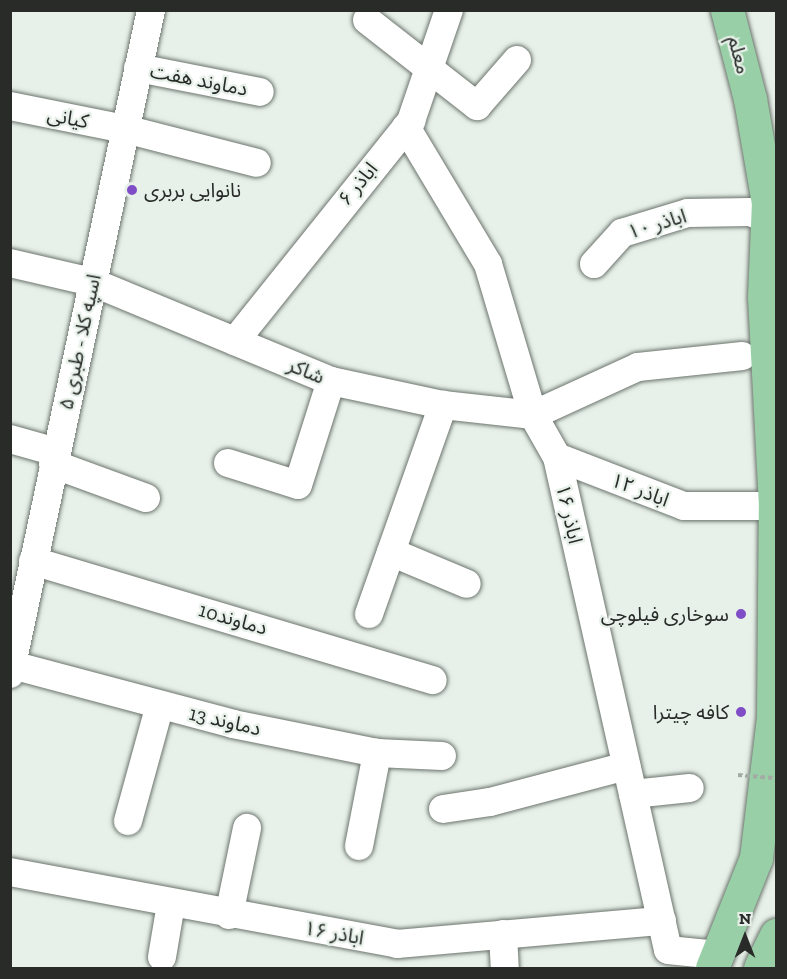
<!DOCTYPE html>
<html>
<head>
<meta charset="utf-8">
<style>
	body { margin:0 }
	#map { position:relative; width:787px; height:979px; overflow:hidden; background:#e7f1e9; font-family:"Zilla Slab","Noto Sans Arabic",serif }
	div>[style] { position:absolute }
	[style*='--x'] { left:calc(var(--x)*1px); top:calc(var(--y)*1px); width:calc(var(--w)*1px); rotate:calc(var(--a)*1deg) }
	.roads { filter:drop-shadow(0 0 2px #6c746d) drop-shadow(0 0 2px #6c746d) }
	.minor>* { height:28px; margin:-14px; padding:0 14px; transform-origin:14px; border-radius:14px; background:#fff }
	.major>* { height:33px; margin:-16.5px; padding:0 16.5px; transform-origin:16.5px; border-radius:16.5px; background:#99cfa6 }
	.path-bridge>* { height:4px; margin-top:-2px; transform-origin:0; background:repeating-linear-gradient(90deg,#a4aba5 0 4.5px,transparent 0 7.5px) }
	.dots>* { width:16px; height:16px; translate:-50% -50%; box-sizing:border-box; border:3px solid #e7f1e9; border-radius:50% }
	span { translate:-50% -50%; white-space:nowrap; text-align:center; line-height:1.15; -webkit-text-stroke:4.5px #e7f1e9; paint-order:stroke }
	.street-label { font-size:20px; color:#282b28 }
	.poi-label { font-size:20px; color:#282b28 }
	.left { translate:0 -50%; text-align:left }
	.right { translate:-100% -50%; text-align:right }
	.frame { position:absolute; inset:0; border:12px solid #282b28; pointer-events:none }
	.north { position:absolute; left:715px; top:907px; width:60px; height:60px; -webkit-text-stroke:4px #e7f1e9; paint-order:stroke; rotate:0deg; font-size:16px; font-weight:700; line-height:24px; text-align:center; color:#282b28 }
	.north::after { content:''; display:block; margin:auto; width:21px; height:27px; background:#282b28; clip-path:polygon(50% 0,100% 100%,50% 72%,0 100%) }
</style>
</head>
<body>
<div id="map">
	<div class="roads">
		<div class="minor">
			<i style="--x:367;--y:20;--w:140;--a:38"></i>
			<i style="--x:477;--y:106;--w:61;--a:-49"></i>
			<i style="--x:138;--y:68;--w:124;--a:11.1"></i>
			<i style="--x:10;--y:106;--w:117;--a:11.3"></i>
			<i style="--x:125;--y:129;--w:136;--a:14.4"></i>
			<i style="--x:406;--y:127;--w:160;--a:59.1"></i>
			<i style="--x:488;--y:264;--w:158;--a:73.4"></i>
			<i style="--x:533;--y:415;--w:48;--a:60.3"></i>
			<i style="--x:557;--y:457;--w:136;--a:21.1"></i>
			<i style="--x:684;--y:506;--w:91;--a:0"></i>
			<i style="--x:10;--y:263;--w:84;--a:13"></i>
			<i style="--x:92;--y:282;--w:259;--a:22.5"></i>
			<i style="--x:331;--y:381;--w:115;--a:12.1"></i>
			<i style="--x:443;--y:405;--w:91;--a:6.3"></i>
			<i style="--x:594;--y:264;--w:42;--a:-47.9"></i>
			<i style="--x:622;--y:233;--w:69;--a:-16.9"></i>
			<i style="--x:688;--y:213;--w:62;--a:-0.9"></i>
			<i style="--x:750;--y:212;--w:19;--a:21"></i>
			<i style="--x:235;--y:341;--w:282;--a:-51.3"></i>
			<i style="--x:411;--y:121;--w:117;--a:-71.1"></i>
			<i style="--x:533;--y:415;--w:115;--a:-24.6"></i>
			<i style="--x:638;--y:367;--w:105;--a:-6"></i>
			<i style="--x:10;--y:439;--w:48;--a:15.8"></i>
			<i style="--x:557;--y:457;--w:505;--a:77.31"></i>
			<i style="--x:668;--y:950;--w:50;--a:5.7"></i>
			<i style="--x:228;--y:463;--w:73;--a:17.4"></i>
			<i style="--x:298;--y:485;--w:109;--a:-72.4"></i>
			<i style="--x:53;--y:464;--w:99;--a:20.1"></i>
			<i style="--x:391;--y:552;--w:82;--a:22.8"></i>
			<i style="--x:33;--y:561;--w:417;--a:16.6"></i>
			<i style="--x:369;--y:614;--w:222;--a:-70.5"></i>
			<i style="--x:12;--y:665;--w:229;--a:14.9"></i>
			<i style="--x:233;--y:724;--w:147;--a:11.4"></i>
			<i style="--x:377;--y:753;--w:65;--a:2.6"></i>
			<i style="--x:10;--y:674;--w:679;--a:-78.01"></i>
			<i style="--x:633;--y:794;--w:57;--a:-6"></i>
			<i style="--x:443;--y:809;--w:48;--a:-8.5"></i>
			<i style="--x:490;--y:802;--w:141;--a:-14.8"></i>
			<i style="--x:128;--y:821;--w:120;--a:-74.6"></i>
			<i style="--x:359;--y:846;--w:95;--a:-79"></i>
			<i style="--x:10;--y:872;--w:394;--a:10.5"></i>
			<i style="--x:397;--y:944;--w:266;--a:-5"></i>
			<i style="--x:229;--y:915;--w:89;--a:-78.3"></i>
			<i style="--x:503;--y:934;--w:34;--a:87"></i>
			<i style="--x:162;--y:957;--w:54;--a:-80.4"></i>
		</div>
		<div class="major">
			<i style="--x:712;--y:968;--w:118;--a:-68.2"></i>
			<i style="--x:756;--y:858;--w:142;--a:-83.1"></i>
			<i style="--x:773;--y:717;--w:211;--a:-89.5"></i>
			<i style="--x:775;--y:506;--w:209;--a:-93"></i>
			<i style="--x:764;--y:297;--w:94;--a:-87.6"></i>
			<i style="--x:768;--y:203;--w:106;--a:-99.8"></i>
			<i style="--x:750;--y:99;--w:92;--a:-104.5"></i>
			<i style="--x:760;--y:968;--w:37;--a:-64"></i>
		</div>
	</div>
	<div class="path-bridge">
		<i style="--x:738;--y:775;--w:38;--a:5"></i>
	</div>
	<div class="dots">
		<i style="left:132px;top:190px;background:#7f4dc5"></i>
		<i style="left:741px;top:614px;background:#7f4dc5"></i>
		<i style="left:741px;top:712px;background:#7f4dc5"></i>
	</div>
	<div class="street-label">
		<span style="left:739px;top:55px;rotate:75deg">معلم</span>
		<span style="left:199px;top:80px;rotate:11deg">دماوند هفت</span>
		<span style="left:68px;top:118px;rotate:11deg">کیانی</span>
		<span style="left:358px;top:184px;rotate:-50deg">اباذر ۶</span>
		<span style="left:657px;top:224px;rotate:-17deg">اباذر ۱۰</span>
		<span style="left:80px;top:342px;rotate:-78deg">اسپه کلا - طبری ۵</span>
		<span style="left:306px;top:371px;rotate:22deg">شاکر</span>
		<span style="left:640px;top:490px;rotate:21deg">اباذر ۱۲</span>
		<span style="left:569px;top:514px;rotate:77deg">اباذر ۱۶</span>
		<span style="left:233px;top:619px;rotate:16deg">دماوند10</span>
		<span style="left:225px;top:721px;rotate:13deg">دماوند 13</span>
		<span style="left:334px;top:933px;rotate:10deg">اباذر ۱۶</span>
	</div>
	<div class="poi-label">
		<span class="left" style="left:144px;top:190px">نانوایی بربری</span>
		<span class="right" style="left:729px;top:614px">سوخاری فیلوچی</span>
		<span class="right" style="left:729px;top:712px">کافه چیترا</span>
	</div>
	<div class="frame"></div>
	<div class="north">N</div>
</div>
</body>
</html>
